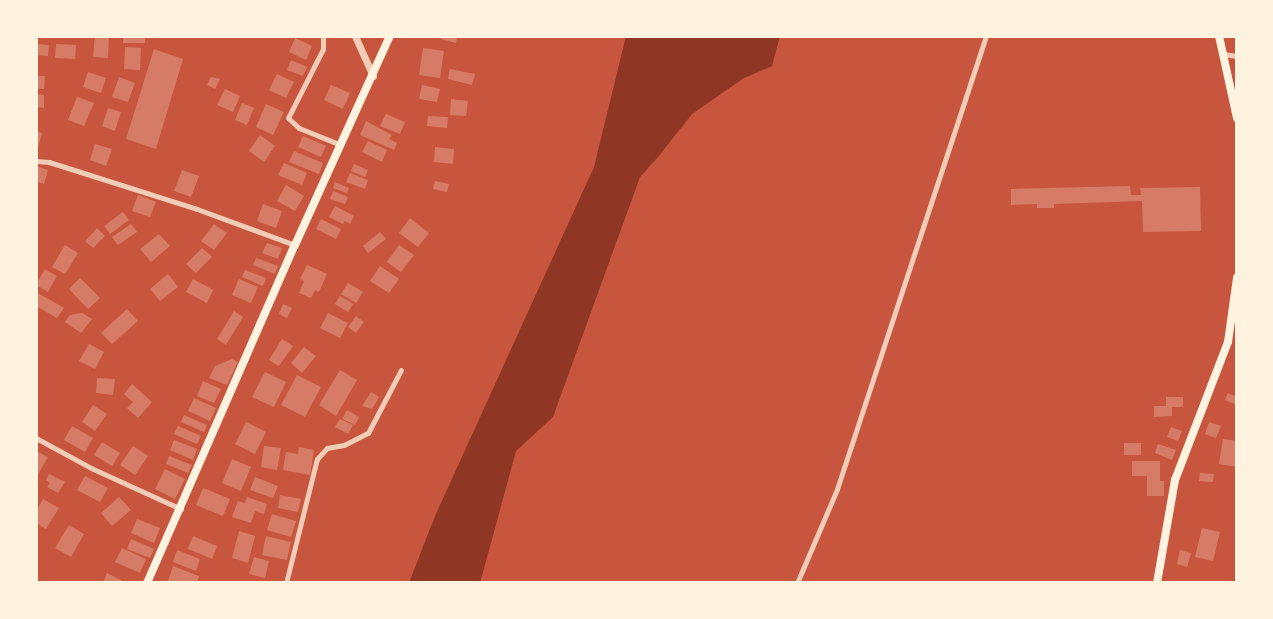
<!DOCTYPE html>
<html>
<head>
<meta charset="utf-8">
<style>
	body { margin:0 }
	#map { position:relative; width:1273px; height:619px; overflow:hidden; background:#c8553d; font-family:"Varela Round",sans-serif }
	div>[style] { position:absolute }
	[style*='--x'] { left:calc(var(--x)*1px); top:calc(var(--y)*1px); width:calc(var(--w)*1px); rotate:calc(var(--a)*1deg) }
	.water>* { inset:0; background:#8f3625 }
	.building>* { inset:0; background:#d67c66 }
	.minor>* { height:5px; margin:-2.5px; padding:0 2.5px; transform-origin:2.5px; border-radius:2.5px; background:#f1ccb7 }
	.tertiary>* { height:7px; margin:-3.5px; padding:0 3.5px; transform-origin:3.5px; border-radius:3.5px; background:#f1ccb7 }
	.secondary>* { height:8px; margin:-4px; padding:0 4px; transform-origin:4px; border-radius:4px; background:#fff3e0 }
	span { translate:-50% -50%; white-space:nowrap; text-align:center; line-height:1.15; -webkit-text-stroke:4px #fff3e0; paint-order:stroke }
	.frame { position:absolute; inset:0; border:38px solid #fff3e0; pointer-events:none }
</style>
</head>
<body>
<div id="map">
	<div class="water">
		<i style="clip-path:polygon(626px 36px,780px 36px,772px 66px,744px 78px,692px 114px,658px 157px,640px 177px,553px 417px,516px 451px,480px 583px,409px 583px,435px 516px,594px 167px)"></i>
	</div>
	<div class="building">
		<i style="clip-path:polygon(95px 36px,109px 36px,108px 58px,93px 57px)"></i>
		<i style="clip-path:polygon(123px 36px,145px 36px,145px 43px,123px 43px)"></i>
		<i style="clip-path:polygon(442px 36px,463px 36px,463px 38px,457px 37px,456px 43px,441px 39px)"></i>
		<i style="clip-path:polygon(295px 38px,312px 46px,306px 60px,289px 52px)"></i>
		<i style="clip-path:polygon(36px 44px,49px 45px,48px 56px,36px 55px)"></i>
		<i style="clip-path:polygon(56px 44px,76px 45px,75px 59px,55px 58px)"></i>
		<i style="clip-path:polygon(125px 47px,141px 48px,140px 70px,124px 69px)"></i>
		<i style="clip-path:polygon(423px 48px,444px 51px,440px 78px,419px 75px)"></i>
		<i style="clip-path:polygon(154px 49px,183px 59px,156px 149px,126px 139px)"></i>
		<i style="clip-path:polygon(291px 60px,307px 67px,303px 76px,287px 70px)"></i>
		<i style="clip-path:polygon(450px 69px,475px 74px,472px 85px,448px 79px)"></i>
		<i style="clip-path:polygon(88px 72px,106px 78px,101px 93px,83px 87px)"></i>
		<i style="clip-path:polygon(277px 74px,294px 82px,286px 98px,269px 90px)"></i>
		<i style="clip-path:polygon(36px 76px,45px 76px,44px 89px,36px 89px)"></i>
		<i style="clip-path:polygon(119px 77px,135px 83px,128px 102px,112px 97px)"></i>
		<i style="clip-path:polygon(211px 77px,220px 79px,215px 89px,207px 85px)"></i>
		<i style="clip-path:polygon(331px 85px,350px 93px,343px 109px,324px 100px)"></i>
		<i style="clip-path:polygon(422px 85px,440px 89px,437px 102px,419px 99px)"></i>
		<i style="clip-path:polygon(225px 89px,240px 96px,233px 112px,217px 105px)"></i>
		<i style="clip-path:polygon(36px 94px,44px 95px,44px 108px,36px 107px)"></i>
		<i style="clip-path:polygon(77px 97px,94px 103px,84px 126px,68px 120px)"></i>
		<i style="clip-path:polygon(451px 99px,468px 101px,466px 116px,450px 115px)"></i>
		<i style="clip-path:polygon(242px 103px,254px 108px,247px 125px,235px 120px)"></i>
		<i style="clip-path:polygon(266px 104px,284px 112px,273px 135px,256px 127px)"></i>
		<i style="clip-path:polygon(108px 108px,121px 112px,115px 131px,102px 126px)"></i>
		<i style="clip-path:polygon(386px 114px,405px 122px,400px 134px,380px 126px)"></i>
		<i style="clip-path:polygon(428px 116px,448px 117px,447px 128px,427px 126px)"></i>
		<i style="clip-path:polygon(366px 121px,392px 135px,389px 139px,397px 143px,394px 150px,360px 135px)"></i>
		<i style="clip-path:polygon(36px 131px,42px 133px,37px 151px,36px 151px)"></i>
		<i style="clip-path:polygon(260px 135px,275px 146px,264px 162px,249px 151px)"></i>
		<i style="clip-path:polygon(303px 136px,326px 146px,321px 157px,298px 147px)"></i>
		<i style="clip-path:polygon(368px 141px,387px 150px,382px 162px,362px 152px)"></i>
		<i style="clip-path:polygon(95px 144px,112px 149px,106px 166px,90px 160px)"></i>
		<i style="clip-path:polygon(435px 147px,454px 149px,453px 164px,434px 162px)"></i>
		<i style="clip-path:polygon(294px 151px,323px 163px,319px 174px,289px 162px)"></i>
		<i style="clip-path:polygon(284px 163px,307px 173px,302px 185px,278px 175px)"></i>
		<i style="clip-path:polygon(354px 164px,368px 170px,365px 177px,351px 171px)"></i>
		<i style="clip-path:polygon(36px 166px,48px 170px,44px 184px,36px 181px)"></i>
		<i style="clip-path:polygon(182px 170px,199px 176px,191px 197px,174px 191px)"></i>
		<i style="clip-path:polygon(350px 173px,368px 180px,365px 189px,346px 182px)"></i>
		<i style="clip-path:polygon(435px 181px,449px 184px,447px 192px,433px 189px)"></i>
		<i style="clip-path:polygon(335px 182px,349px 188px,347px 193px,333px 188px)"></i>
		<i style="clip-path:polygon(286px 185px,304px 196px,295px 211px,277px 201px)"></i>
		<i style="clip-path:polygon(1130px 186px,1131px 195px,1141px 195px,1140px 188px,1200px 187px,1201px 231px,1143px 232px,1142px 201px,1054px 204px,1054px 208px,1037px 208px,1037px 204px,1011px 205px,1011px 189px)"></i>
		<i style="clip-path:polygon(333px 191px,348px 197px,345px 204px,330px 199px)"></i>
		<i style="clip-path:polygon(138px 195px,156px 202px,150px 217px,132px 211px)"></i>
		<i style="clip-path:polygon(263px 204px,282px 211px,276px 228px,257px 221px)"></i>
		<i style="clip-path:polygon(335px 206px,354px 216px,350px 224px,345px 221px,343px 224px,329px 217px)"></i>
		<i style="clip-path:polygon(123px 212px,129px 220px,110px 234px,104px 226px)"></i>
		<i style="clip-path:polygon(410px 218px,429px 233px,418px 247px,399px 233px)"></i>
		<i style="clip-path:polygon(321px 219px,341px 229px,336px 239px,316px 229px)"></i>
		<i style="clip-path:polygon(131px 224px,137px 232px,118px 245px,112px 237px)"></i>
		<i style="clip-path:polygon(214px 224px,227px 233px,214px 250px,201px 241px)"></i>
		<i style="clip-path:polygon(97px 228px,105px 236px,93px 248px,85px 241px)"></i>
		<i style="clip-path:polygon(380px 232px,386px 239px,368px 253px,363px 246px)"></i>
		<i style="clip-path:polygon(159px 234px,170px 246px,151px 262px,140px 249px)"></i>
		<i style="clip-path:polygon(267px 243px,282px 248px,278px 259px,262px 253px)"></i>
		<i style="clip-path:polygon(65px 245px,78px 253px,65px 274px,52px 267px)"></i>
		<i style="clip-path:polygon(399px 245px,414px 255px,401px 272px,387px 262px)"></i>
		<i style="clip-path:polygon(202px 248px,212px 257px,196px 273px,186px 264px)"></i>
		<i style="clip-path:polygon(256px 258px,278px 266px,275px 274px,253px 265px)"></i>
		<i style="clip-path:polygon(307px 265px,327px 274px,319px 292px,315px 290px,311px 298px,299px 293px,304px 281px,300px 279px)"></i>
		<i style="clip-path:polygon(380px 266px,399px 279px,389px 293px,370px 281px)"></i>
		<i style="clip-path:polygon(45px 269px,57px 276px,48px 292px,36px 285px)"></i>
		<i style="clip-path:polygon(245px 270px,266px 278px,263px 286px,242px 277px)"></i>
		<i style="clip-path:polygon(168px 274px,178px 287px,160px 301px,150px 289px)"></i>
		<i style="clip-path:polygon(80px 278px,100px 298px,88px 309px,69px 289px)"></i>
		<i style="clip-path:polygon(193px 279px,213px 290px,207px 303px,186px 292px)"></i>
		<i style="clip-path:polygon(239px 279px,258px 287px,251px 303px,232px 295px)"></i>
		<i style="clip-path:polygon(348px 283px,363px 292px,356px 303px,341px 294px)"></i>
		<i style="clip-path:polygon(36px 292px,64px 308px,57px 318px,36px 306px)"></i>
		<i style="clip-path:polygon(340px 296px,353px 304px,348px 312px,335px 304px)"></i>
		<i style="clip-path:polygon(283px 304px,292px 308px,287px 318px,279px 314px)"></i>
		<i style="clip-path:polygon(127px 309px,138px 321px,112px 344px,101px 333px)"></i>
		<i style="clip-path:polygon(234px 311px,243px 317px,226px 345px,217px 339px)"></i>
		<i style="clip-path:polygon(82px 313px,92px 319px,81px 333px,65px 322px,70px 315px)"></i>
		<i style="clip-path:polygon(328px 313px,348px 323px,340px 338px,320px 328px)"></i>
		<i style="clip-path:polygon(356px 316px,364px 322px,356px 333px,348px 327px)"></i>
		<i style="clip-path:polygon(282px 339px,293px 346px,279px 366px,269px 360px)"></i>
		<i style="clip-path:polygon(89px 344px,104px 352px,95px 369px,79px 361px)"></i>
		<i style="clip-path:polygon(304px 347px,316px 356px,302px 373px,291px 363px)"></i>
		<i style="clip-path:polygon(232px 359px,238px 362px,227px 385px,209px 378px,215px 366px)"></i>
		<i style="clip-path:polygon(340px 370px,357px 380px,336px 416px,319px 405px)"></i>
		<i style="clip-path:polygon(265px 372px,286px 382px,274px 407px,252px 397px)"></i>
		<i style="clip-path:polygon(297px 375px,321px 387px,305px 417px,281px 405px)"></i>
		<i style="clip-path:polygon(97px 378px,115px 379px,113px 395px,96px 393px)"></i>
		<i style="clip-path:polygon(203px 381px,221px 389px,214px 403px,197px 396px)"></i>
		<i style="clip-path:polygon(132px 384px,152px 402px,138px 418px,127px 408px,133px 402px,124px 394px)"></i>
		<i style="clip-path:polygon(371px 392px,379px 397px,372px 409px,362px 406px)"></i>
		<i style="clip-path:polygon(1228px 393px,1237px 397px,1237px 405px,1225px 400px)"></i>
		<i style="clip-path:polygon(1166px 397px,1183px 397px,1183px 407px,1172px 407px,1172px 416px,1154px 417px,1154px 406px,1166px 406px)"></i>
		<i style="clip-path:polygon(194px 398px,216px 408px,210px 421px,188px 411px)"></i>
		<i style="clip-path:polygon(93px 405px,107px 414px,95px 431px,82px 422px)"></i>
		<i style="clip-path:polygon(347px 410px,359px 417px,355px 425px,342px 419px)"></i>
		<i style="clip-path:polygon(184px 415px,207px 425px,204px 432px,181px 422px)"></i>
		<i style="clip-path:polygon(340px 419px,353px 425px,348px 434px,335px 427px)"></i>
		<i style="clip-path:polygon(246px 422px,266px 432px,255px 454px,235px 444px)"></i>
		<i style="clip-path:polygon(1209px 422px,1221px 426px,1216px 438px,1205px 434px)"></i>
		<i style="clip-path:polygon(72px 426px,93px 438px,85px 452px,64px 440px)"></i>
		<i style="clip-path:polygon(178px 426px,201px 436px,197px 444px,174px 434px)"></i>
		<i style="clip-path:polygon(1171px 427px,1182px 431px,1178px 441px,1167px 437px)"></i>
		<i style="clip-path:polygon(1223px 439px,1237px 441px,1237px 467px,1219px 464px)"></i>
		<i style="clip-path:polygon(174px 440px,197px 449px,193px 460px,170px 450px)"></i>
		<i style="clip-path:polygon(102px 442px,120px 453px,112px 466px,94px 455px)"></i>
		<i style="clip-path:polygon(1124px 443px,1141px 443px,1141px 455px,1124px 455px)"></i>
		<i style="clip-path:polygon(1158px 444px,1176px 450px,1172px 460px,1155px 453px)"></i>
		<i style="clip-path:polygon(133px 446px,148px 456px,135px 475px,120px 465px)"></i>
		<i style="clip-path:polygon(264px 446px,281px 448px,277px 470px,261px 467px)"></i>
		<i style="clip-path:polygon(299px 447px,314px 450px,310px 475px,283px 470px,286px 452px,298px 454px)"></i>
		<i style="clip-path:polygon(36px 451px,48px 457px,36px 478px)"></i>
		<i style="clip-path:polygon(169px 456px,192px 465px,188px 473px,166px 464px)"></i>
		<i style="clip-path:polygon(232px 459px,251px 467px,241px 491px,222px 483px)"></i>
		<i style="clip-path:polygon(1132px 461px,1160px 461px,1160px 481px,1164px 481px,1164px 496px,1147px 496px,1147px 476px,1132px 476px)"></i>
		<i style="clip-path:polygon(165px 469px,185px 479px,175px 499px,155px 489px)"></i>
		<i style="clip-path:polygon(1200px 473px,1214px 474px,1213px 482px,1199px 481px)"></i>
		<i style="clip-path:polygon(49px 474px,65px 482px,58px 493px,47px 487px,50px 483px,46px 480px)"></i>
		<i style="clip-path:polygon(85px 476px,108px 488px,100px 502px,77px 490px)"></i>
		<i style="clip-path:polygon(255px 477px,278px 486px,273px 498px,250px 490px)"></i>
		<i style="clip-path:polygon(203px 488px,230px 499px,223px 516px,196px 505px)"></i>
		<i style="clip-path:polygon(280px 495px,301px 499px,298px 512px,278px 508px)"></i>
		<i style="clip-path:polygon(119px 497px,131px 510px,112px 526px,101px 513px)"></i>
		<i style="clip-path:polygon(247px 497px,267px 504px,264px 514px,255px 511px,251px 523px,232px 517px,238px 501px,245px 503px)"></i>
		<i style="clip-path:polygon(43px 499px,59px 508px,46px 529px,36px 523px,36px 511px)"></i>
		<i style="clip-path:polygon(272px 514px,296px 521px,291px 537px,267px 530px)"></i>
		<i style="clip-path:polygon(137px 519px,160px 528px,154px 543px,131px 533px)"></i>
		<i style="clip-path:polygon(69px 525px,84px 534px,71px 557px,55px 548px)"></i>
		<i style="clip-path:polygon(1202px 528px,1220px 532px,1213px 561px,1195px 557px)"></i>
		<i style="clip-path:polygon(239px 531px,255px 536px,248px 563px,232px 558px)"></i>
		<i style="clip-path:polygon(193px 536px,217px 546px,212px 559px,188px 549px)"></i>
		<i style="clip-path:polygon(266px 536px,291px 542px,287px 560px,262px 555px)"></i>
		<i style="clip-path:polygon(131px 539px,154px 549px,150px 558px,127px 549px)"></i>
		<i style="clip-path:polygon(122px 548px,146px 559px,140px 573px,115px 562px)"></i>
		<i style="clip-path:polygon(177px 550px,200px 559px,196px 571px,173px 562px)"></i>
		<i style="clip-path:polygon(1180px 550px,1191px 553px,1187px 567px,1177px 564px)"></i>
		<i style="clip-path:polygon(254px 557px,269px 561px,265px 578px,249px 574px)"></i>
		<i style="clip-path:polygon(173px 566px,199px 576px,197px 583px,168px 581px)"></i>
		<i style="clip-path:polygon(107px 573px,127px 583px,103px 583px)"></i>
	</div>
	<div class="minor">
		<i style="--x:323;--y:36;--w:13;--a:90"></i>
		<i style="--x:323;--y:49;--w:77;--a:116.9"></i>
		<i style="--x:288;--y:118;--w:15;--a:42"></i>
		<i style="--x:299;--y:128;--w:45;--a:22"></i>
		<i style="--x:1223;--y:54;--w:14;--a:8"></i>
		<i style="--x:36;--y:161;--w:13;--a:4"></i>
		<i style="--x:49;--y:162;--w:155;--a:17.6"></i>
		<i style="--x:197;--y:209;--w:104;--a:20.2"></i>
		<i style="--x:36;--y:438;--w:63;--a:28.6"></i>
		<i style="--x:91;--y:468;--w:99;--a:24.5"></i>
		<i style="--x:286;--y:583;--w:128;--a:-76"></i>
		<i style="--x:317;--y:459;--w:15;--a:-48"></i>
		<i style="--x:327;--y:448;--w:17;--a:-10"></i>
		<i style="--x:344;--y:445;--w:27;--a:-27"></i>
		<i style="--x:368;--y:433;--w:71;--a:-62.4"></i>
		<i style="--x:797;--y:583;--w:102;--a:-66.9"></i>
		<i style="--x:837;--y:489;--w:477;--a:-71.8"></i>
	</div>
	<div class="tertiary">
		<i style="--x:355;--y:36;--w:44;--a:65.8"></i>
	</div>
	<div class="secondary">
		<i style="--x:1219;--y:36;--w:84;--a:77.6"></i>
		<i style="--x:147;--y:583;--w:369;--a:-66.4"></i>
		<i style="--x:295;--y:245;--w:230;--a:-65.6"></i>
		<i style="--x:1157;--y:583;--w:105;--a:-80.1"></i>
		<i style="--x:1175;--y:480;--w:148;--a:-69"></i>
		<i style="--x:1228;--y:342;--w:65;--a:-82"></i>
	</div>
	<div class="frame"></div>
</div>
</body>
</html>
